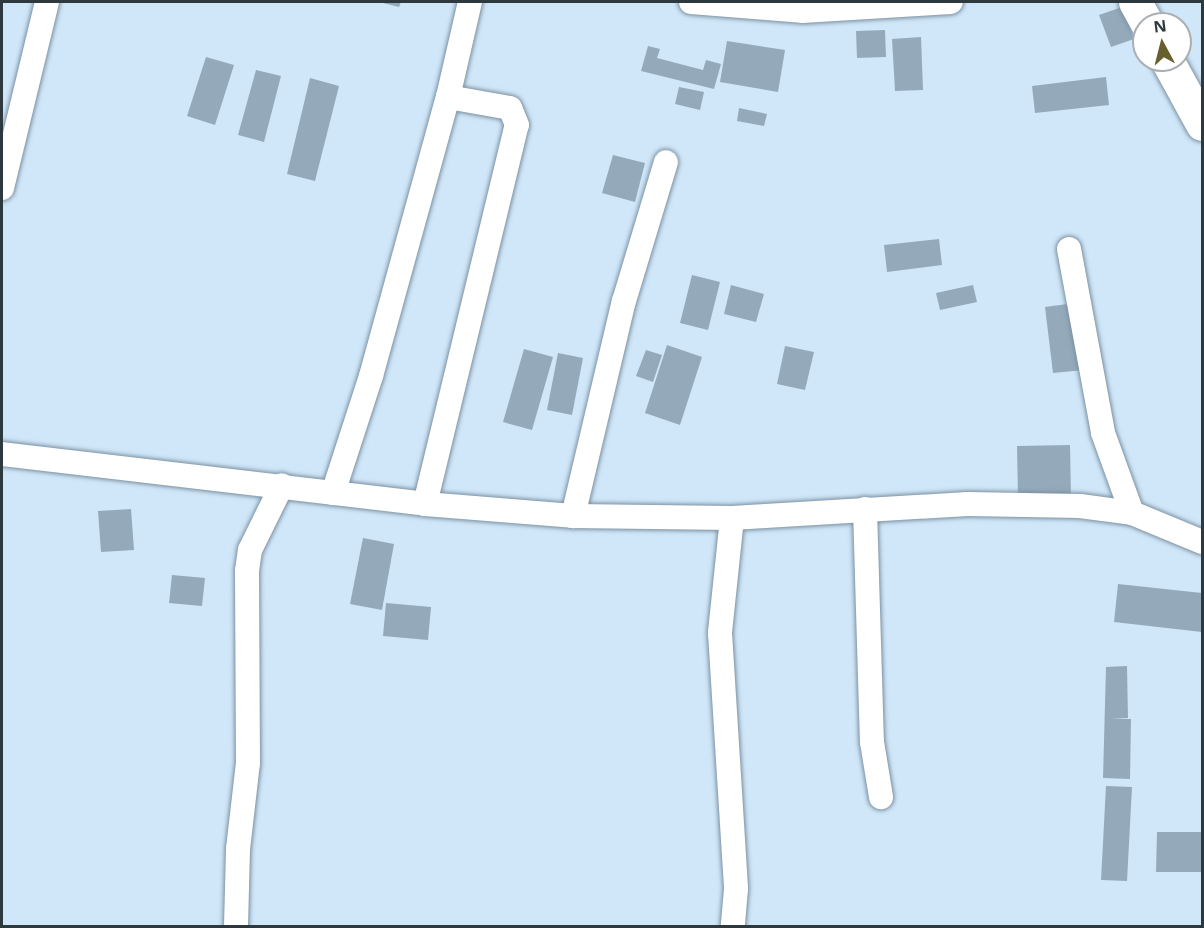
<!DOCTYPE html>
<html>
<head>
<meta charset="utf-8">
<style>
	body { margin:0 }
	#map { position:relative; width:1204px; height:928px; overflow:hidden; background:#d0e7f9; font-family:"Open Sans",sans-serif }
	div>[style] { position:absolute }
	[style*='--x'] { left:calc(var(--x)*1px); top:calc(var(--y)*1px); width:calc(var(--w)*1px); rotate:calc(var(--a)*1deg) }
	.building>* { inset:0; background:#94aabb }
	.roads { filter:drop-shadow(0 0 2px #7c91a2) drop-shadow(0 0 2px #7c91a2) }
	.street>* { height:24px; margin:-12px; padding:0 12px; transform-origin:12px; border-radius:12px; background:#fff }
	.secondary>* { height:33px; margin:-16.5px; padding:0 16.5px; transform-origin:16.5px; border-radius:16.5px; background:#fff }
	span { translate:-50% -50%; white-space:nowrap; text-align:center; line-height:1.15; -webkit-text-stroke:6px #fff; paint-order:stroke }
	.frame { position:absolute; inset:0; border:3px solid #2e383f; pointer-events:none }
	.north { position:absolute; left:1132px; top:12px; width:60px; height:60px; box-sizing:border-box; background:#fff; border:2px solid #abafb2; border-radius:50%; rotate:353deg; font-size:16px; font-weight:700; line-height:24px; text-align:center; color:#2e383f }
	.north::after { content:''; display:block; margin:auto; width:21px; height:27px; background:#675f2c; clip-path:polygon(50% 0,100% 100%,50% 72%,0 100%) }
</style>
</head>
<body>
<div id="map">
	<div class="building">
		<i style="clip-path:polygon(379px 2px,401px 2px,399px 7px)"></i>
		<i style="clip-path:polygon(1122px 7px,1134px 39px,1111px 47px,1099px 15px)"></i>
		<i style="clip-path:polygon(885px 30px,886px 57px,857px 58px,856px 31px)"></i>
		<i style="clip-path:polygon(921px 37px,923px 90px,895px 91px,892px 39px)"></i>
		<i style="clip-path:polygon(727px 41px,785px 50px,778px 92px,720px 82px)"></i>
		<i style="clip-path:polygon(648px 46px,660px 49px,657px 58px,703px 70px,706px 60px,721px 64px,714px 89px,641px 71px)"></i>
		<i style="clip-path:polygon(206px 57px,234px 65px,215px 125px,187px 116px)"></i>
		<i style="clip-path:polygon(256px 70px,281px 76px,264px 142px,238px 135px)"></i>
		<i style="clip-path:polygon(1106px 77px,1109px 105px,1035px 113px,1032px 86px)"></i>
		<i style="clip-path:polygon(310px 78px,339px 86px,315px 181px,287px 174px)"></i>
		<i style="clip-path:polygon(679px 87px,704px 92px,700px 110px,675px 104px)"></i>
		<i style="clip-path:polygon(739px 108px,767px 114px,764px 126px,737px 121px)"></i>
		<i style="clip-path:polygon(613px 155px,645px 163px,635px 202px,602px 193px)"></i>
		<i style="clip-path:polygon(939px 239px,942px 265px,887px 272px,884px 245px)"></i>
		<i style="clip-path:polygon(692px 275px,720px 282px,708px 330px,680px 323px)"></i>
		<i style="clip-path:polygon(731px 285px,764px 294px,756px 322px,724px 314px)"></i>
		<i style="clip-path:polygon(973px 285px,977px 302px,940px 310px,936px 293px)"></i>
		<i style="clip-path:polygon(1075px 303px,1084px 370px,1053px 373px,1045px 307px)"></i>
		<i style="clip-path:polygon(667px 345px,702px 357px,680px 425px,645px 413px)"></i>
		<i style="clip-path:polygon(785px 346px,814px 352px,805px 390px,777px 384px)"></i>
		<i style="clip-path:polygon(524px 349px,553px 357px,532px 430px,503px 422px)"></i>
		<i style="clip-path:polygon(646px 350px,662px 355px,653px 382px,636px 376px)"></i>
		<i style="clip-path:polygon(558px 353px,583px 358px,572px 415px,547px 410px)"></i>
		<i style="clip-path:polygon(1070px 445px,1071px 498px,1018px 499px,1017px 446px)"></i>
		<i style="clip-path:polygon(131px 509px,134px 550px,101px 552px,98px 511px)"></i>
		<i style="clip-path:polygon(363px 538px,394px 544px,382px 610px,350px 604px)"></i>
		<i style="clip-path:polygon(172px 575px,205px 578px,202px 606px,169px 603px)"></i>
		<i style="clip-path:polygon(1118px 584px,1202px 593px,1202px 632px,1114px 622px)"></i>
		<i style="clip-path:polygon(386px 603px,431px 607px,428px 640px,383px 636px)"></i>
		<i style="clip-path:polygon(1127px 666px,1128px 718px,1111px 719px,1131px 719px,1130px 779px,1103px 778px,1106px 667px)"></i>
		<i style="clip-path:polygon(1106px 786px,1132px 787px,1127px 881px,1101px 880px)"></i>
		<i style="clip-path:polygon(1157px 832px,1202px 832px,1202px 872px,1156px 872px)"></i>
	</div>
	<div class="roads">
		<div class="street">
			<i style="--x:691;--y:2;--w:111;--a:4.6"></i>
			<i style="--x:802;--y:11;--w:149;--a:-3.5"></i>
			<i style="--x:2;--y:188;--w:191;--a:-76.4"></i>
			<i style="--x:1069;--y:249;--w:187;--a:79.5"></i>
			<i style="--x:1103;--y:433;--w:85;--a:70.1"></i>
			<i style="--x:2;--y:454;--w:426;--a:6.7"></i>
			<i style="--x:425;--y:504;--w:148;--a:4.6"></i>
			<i style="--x:573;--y:516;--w:159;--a:0.7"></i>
			<i style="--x:732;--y:518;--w:236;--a:-3.4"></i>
			<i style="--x:968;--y:504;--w:112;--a:1"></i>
			<i style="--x:1080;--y:506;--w:52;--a:7.7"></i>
			<i style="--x:1132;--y:513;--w:76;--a:22.5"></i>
			<i style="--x:333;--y:493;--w:123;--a:-72"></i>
			<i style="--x:371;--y:376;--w:289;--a:-74.6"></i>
			<i style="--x:448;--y:97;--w:98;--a:-77"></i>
			<i style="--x:425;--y:504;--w:390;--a:-76.4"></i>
			<i style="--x:517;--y:125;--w:18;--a:-112"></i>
			<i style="--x:510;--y:108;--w:63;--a:-169.9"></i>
			<i style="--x:865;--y:509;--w:233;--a:88.3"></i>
			<i style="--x:872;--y:742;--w:56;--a:80.7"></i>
			<i style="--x:573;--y:516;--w:221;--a:-76.7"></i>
			<i style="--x:624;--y:301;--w:145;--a:-73.2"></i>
			<i style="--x:732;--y:518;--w:116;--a:96"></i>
			<i style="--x:720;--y:633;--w:256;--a:86.4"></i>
			<i style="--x:736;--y:889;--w:37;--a:95"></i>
			<i style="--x:236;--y:926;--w:77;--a:-88.5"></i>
			<i style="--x:238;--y:849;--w:87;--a:-83.4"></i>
			<i style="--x:248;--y:763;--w:192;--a:-90.3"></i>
			<i style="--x:247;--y:571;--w:21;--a:-82"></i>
			<i style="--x:250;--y:550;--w:72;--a:-63.8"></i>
		</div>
		<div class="secondary">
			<i style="--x:1135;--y:2;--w:25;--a:61"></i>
			<i style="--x:1167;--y:60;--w:73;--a:61.3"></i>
		</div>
	</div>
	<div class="frame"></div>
	<div class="north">N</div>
</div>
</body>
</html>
